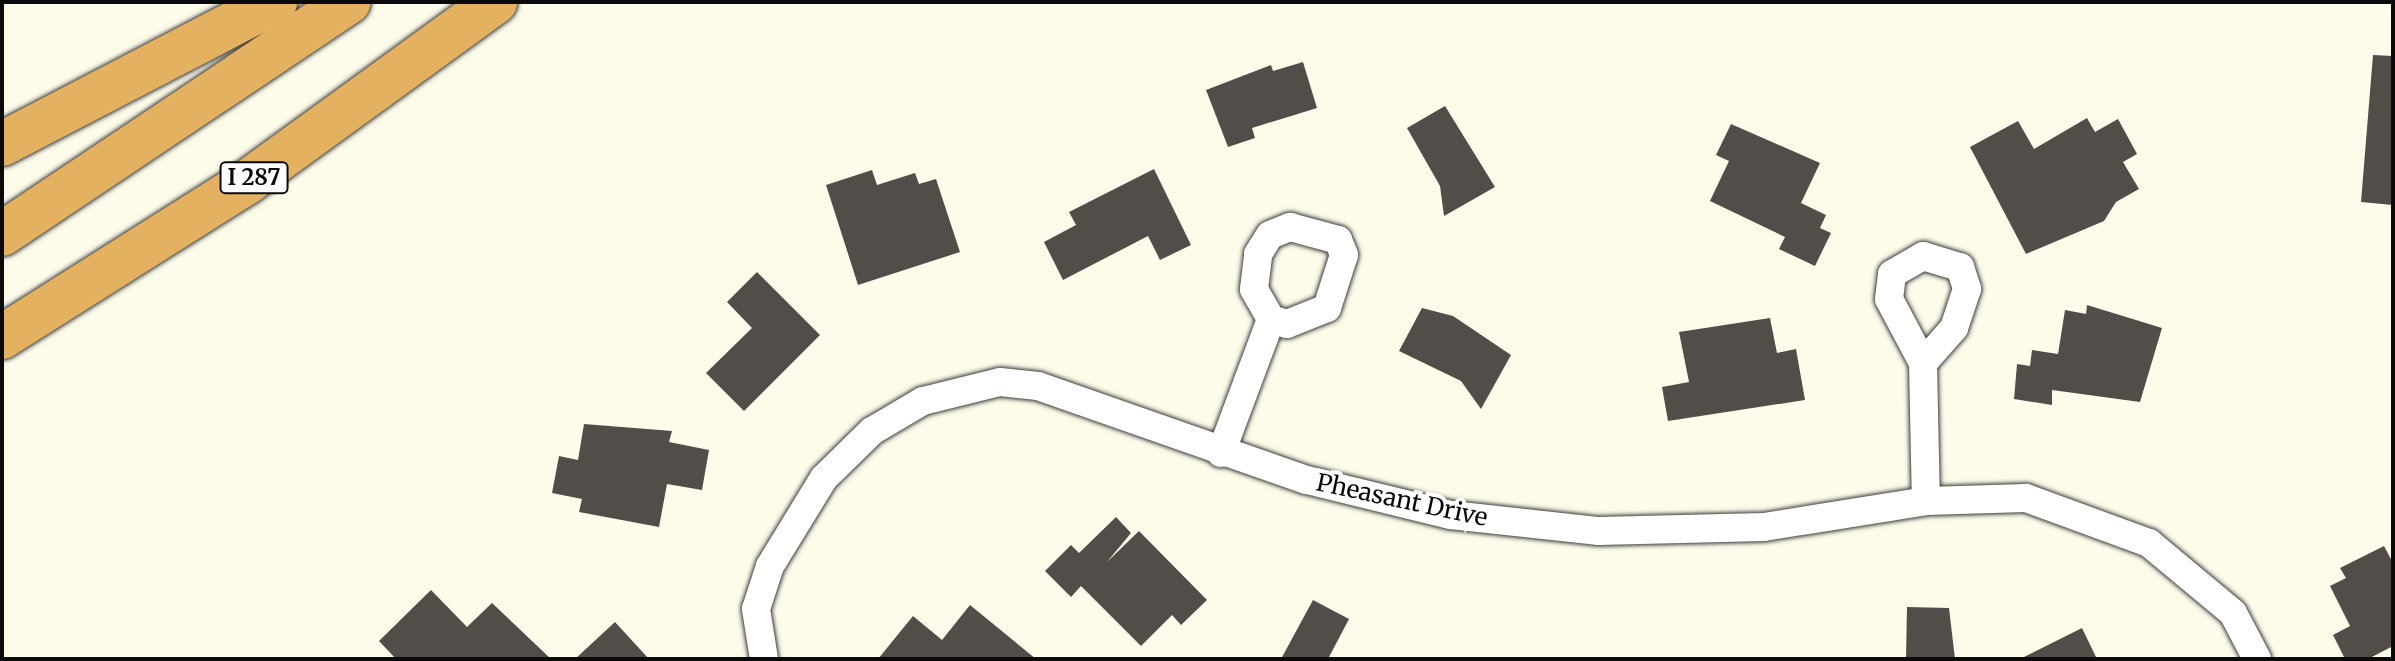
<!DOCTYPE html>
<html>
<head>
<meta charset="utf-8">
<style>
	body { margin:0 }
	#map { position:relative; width:2395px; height:661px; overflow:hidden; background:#fdfcea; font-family:Merriweather,serif }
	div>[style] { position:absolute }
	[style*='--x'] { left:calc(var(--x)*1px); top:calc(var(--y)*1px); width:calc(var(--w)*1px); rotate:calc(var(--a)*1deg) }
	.building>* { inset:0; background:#524d48 }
	.roads { filter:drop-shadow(0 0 2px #3d3d3d) drop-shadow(0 0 2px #3d3d3d) }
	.minor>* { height:28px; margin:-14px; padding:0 14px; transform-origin:14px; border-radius:14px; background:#fff }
	.motorway>* { height:44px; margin:-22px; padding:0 22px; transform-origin:22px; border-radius:22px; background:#e4b161 }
	span { translate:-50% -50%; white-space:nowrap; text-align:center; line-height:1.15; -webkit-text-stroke:8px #fff; paint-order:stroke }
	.shield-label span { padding:2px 6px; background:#fff; border:2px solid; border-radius:6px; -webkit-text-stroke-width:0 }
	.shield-label { font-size:22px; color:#0a0a0a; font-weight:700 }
	.street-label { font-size:24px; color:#0a0a0a }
	.frame { position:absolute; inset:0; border:4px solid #0a0a0a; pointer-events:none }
</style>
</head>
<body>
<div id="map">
	<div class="building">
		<i style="clip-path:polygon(2373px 55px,2393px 56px,2393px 205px,2361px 202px)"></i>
		<i style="clip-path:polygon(1303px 62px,1317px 108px,1252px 128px,1255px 138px,1228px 147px,1206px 90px,1271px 65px,1273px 71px)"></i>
		<i style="clip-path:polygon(1445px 106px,1495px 187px,1444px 216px,1440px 186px,1407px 128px)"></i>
		<i style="clip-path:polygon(2087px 118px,2095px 132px,2118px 119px,2137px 154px,2123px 162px,2139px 189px,2116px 202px,2104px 221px,2026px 254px,1970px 147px,2018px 121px,2034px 149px)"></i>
		<i style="clip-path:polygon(1731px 124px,1820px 163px,1801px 203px,1826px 215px,1820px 228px,1831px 233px,1815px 266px,1779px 249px,1785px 237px,1710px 201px,1729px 161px,1716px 155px)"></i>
		<i style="clip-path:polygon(1154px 169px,1191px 245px,1160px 260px,1148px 236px,1063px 280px,1044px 242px,1076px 225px,1069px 212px)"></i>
		<i style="clip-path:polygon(872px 170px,877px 185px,915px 173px,919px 184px,936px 179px,960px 252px,858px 285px,826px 185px)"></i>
		<i style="clip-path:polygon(757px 272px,820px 335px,744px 411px,706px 373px,752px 328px,727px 302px)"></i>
		<i style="clip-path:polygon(2087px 305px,2162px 328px,2140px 402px,2052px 390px,2052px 405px,2014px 399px,2017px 364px,2030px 366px,2032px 350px,2058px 354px,2065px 310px,2086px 314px)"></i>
		<i style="clip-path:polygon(1422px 308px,1453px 316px,1511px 355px,1481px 409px,1461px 381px,1399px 351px)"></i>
		<i style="clip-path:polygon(1770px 318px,1777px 353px,1796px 349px,1805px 400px,1668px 421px,1662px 387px,1689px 382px,1679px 332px)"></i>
		<i style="clip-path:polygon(584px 424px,672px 431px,669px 442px,709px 450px,702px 490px,667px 484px,659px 527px,579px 512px,582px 499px,552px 493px,559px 456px,578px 460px)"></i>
		<i style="clip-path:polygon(1116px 517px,1131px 533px,1107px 562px,1139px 531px,1207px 600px,1181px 625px,1172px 615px,1141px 646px,1081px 586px,1071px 597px,1045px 571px,1071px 545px,1079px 553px)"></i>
		<i style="clip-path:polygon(2384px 546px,2393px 563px,2393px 646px,2368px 659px,2345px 659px,2333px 635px,2350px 626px,2330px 586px,2346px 578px,2340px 568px)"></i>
		<i style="clip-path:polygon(431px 590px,467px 627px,492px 603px,551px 659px,396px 659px,379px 641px)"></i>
		<i style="clip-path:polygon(1313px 600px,1349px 619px,1328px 659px,1281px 659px)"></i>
		<i style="clip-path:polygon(970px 605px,1036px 659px,878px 659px,913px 616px,942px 640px)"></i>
		<i style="clip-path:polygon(1907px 607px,1949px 608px,1955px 659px,1906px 659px)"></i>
		<i style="clip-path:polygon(615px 622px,649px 659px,575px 659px)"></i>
		<i style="clip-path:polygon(2082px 628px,2097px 659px,2020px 659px)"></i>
	</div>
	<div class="roads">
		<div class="minor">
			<i style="--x:1290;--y:227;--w:50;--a:15.2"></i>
			<i style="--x:1338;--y:240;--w:16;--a:68"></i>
			<i style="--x:1344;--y:255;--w:56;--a:107.8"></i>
			<i style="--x:1327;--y:308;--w:43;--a:158.2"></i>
			<i style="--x:1287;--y:324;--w:17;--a:-163"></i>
			<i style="--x:1271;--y:319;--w:34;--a:-120"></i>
			<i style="--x:1254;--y:289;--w:35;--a:-83"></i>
			<i style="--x:1258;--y:254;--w:22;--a:-58"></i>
			<i style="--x:1270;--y:235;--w:22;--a:-22"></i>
			<i style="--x:1923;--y:256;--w:39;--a:17"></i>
			<i style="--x:1960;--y:267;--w:23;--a:72"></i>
			<i style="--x:1967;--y:289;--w:41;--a:108.4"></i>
			<i style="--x:1954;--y:328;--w:47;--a:131.5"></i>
			<i style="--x:1923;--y:363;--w:72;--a:-118"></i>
			<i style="--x:1889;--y:299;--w:25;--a:-83"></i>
			<i style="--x:1892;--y:274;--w:36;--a:-30"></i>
			<i style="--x:1923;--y:363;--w:138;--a:88.8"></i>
			<i style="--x:1221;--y:453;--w:143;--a:-69.5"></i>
			<i style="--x:764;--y:659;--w:51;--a:-99.1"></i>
			<i style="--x:756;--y:609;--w:45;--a:-72"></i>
			<i style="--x:770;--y:566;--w:103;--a:-58.5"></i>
			<i style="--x:824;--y:478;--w:67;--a:-44.4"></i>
			<i style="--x:872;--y:431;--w:59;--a:-30.5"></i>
			<i style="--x:923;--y:401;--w:79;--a:-13.9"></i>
			<i style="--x:1000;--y:382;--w:38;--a:6"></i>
			<i style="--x:1038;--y:386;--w:285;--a:19.3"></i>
			<i style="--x:1307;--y:480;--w:148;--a:13.7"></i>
			<i style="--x:1451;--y:515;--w:149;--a:6.2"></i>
			<i style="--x:1599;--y:531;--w:165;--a:-1.4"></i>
			<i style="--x:1764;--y:527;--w:164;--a:-9.1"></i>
			<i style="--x:1926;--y:501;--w:100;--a:-1.7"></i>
			<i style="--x:2026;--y:498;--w:131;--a:20.1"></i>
			<i style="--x:2149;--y:543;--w:109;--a:39.8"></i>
			<i style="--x:2233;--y:613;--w:52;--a:62.4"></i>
		</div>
		<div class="motorway">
			<i style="--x:2;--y:144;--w:308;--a:-27.5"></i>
			<i style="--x:2;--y:234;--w:417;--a:-33.8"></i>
			<i style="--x:2;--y:337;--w:289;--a:-32.3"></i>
			<i style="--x:246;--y:183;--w:308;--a:-36"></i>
		</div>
	</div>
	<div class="shield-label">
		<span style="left:254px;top:178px">I 287</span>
	</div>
	<div class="street-label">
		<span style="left:1402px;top:500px;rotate:12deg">Pheasant Drive</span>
	</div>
	<div class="frame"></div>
</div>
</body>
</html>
